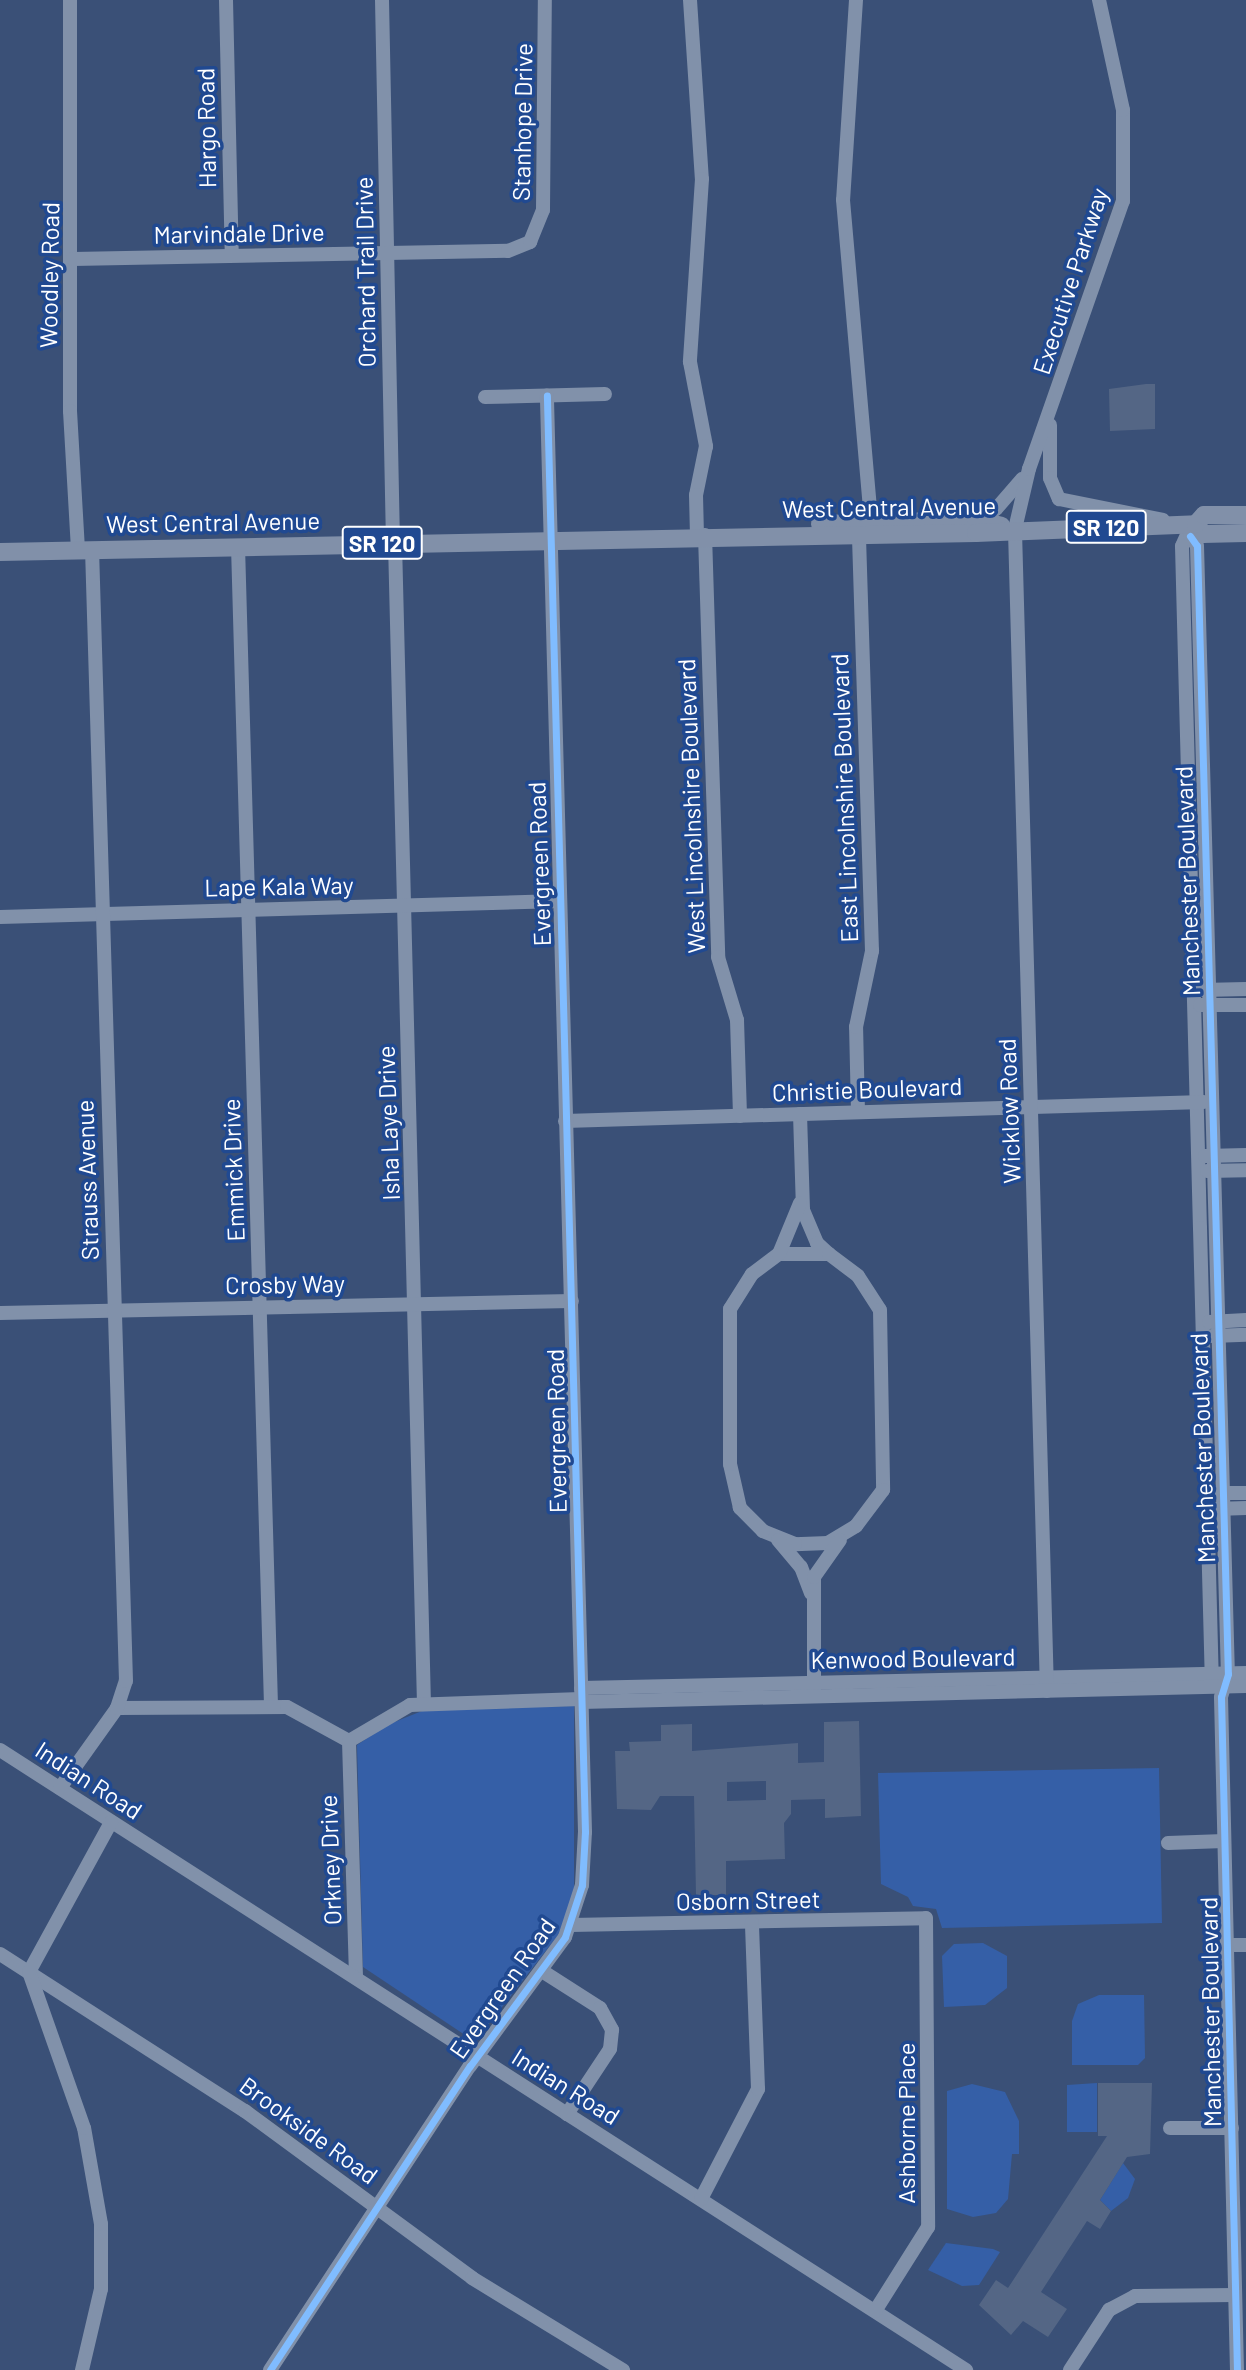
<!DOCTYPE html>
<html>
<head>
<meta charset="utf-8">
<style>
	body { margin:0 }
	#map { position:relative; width:1246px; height:2370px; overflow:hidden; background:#3a5077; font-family:Barlow,sans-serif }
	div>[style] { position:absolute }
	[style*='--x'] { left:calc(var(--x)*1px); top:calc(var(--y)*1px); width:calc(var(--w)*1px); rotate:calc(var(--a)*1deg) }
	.green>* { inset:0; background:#355fa7 }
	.building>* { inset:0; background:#546685 }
	.minor>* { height:14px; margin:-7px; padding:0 7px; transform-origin:7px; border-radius:7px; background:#8191aa }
	.major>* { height:18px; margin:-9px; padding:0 9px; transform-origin:9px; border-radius:9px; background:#8190a9 }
	.cycleway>* { height:7px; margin:-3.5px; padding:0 3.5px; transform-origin:3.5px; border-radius:3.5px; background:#80bcff }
	span { translate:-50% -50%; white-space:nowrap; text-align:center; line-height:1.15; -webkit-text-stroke:7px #204991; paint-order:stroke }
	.shield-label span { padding:2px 5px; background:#204991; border:2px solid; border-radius:5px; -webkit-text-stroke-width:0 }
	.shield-label { font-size:23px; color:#fff; font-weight:700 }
	.street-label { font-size:24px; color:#fff }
</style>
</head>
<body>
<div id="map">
	<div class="green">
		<i style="clip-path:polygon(574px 1706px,574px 1897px,562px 1930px,478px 2038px,471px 2039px,363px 1967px,357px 1745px,387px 1725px,427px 1709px)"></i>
		<i style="clip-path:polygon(1159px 1768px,1162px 1923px,942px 1928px,936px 1909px,913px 1906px,908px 1897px,881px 1884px,878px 1773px)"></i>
		<i style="clip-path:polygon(983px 1943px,1007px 1956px,1007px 1988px,985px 2005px,944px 2007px,942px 1956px,954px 1944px)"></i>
		<i style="clip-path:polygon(1099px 1995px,1144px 1995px,1145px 2058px,1138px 2065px,1072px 2065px,1072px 2021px,1078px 2004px)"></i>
		<i style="clip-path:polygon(1097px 2083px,1097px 2132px,1067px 2132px,1067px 2085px)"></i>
		<i style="clip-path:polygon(972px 2084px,1005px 2092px,1019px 2121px,1019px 2154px,1012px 2154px,1008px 2199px,996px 2213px,973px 2217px,947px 2209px,947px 2091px)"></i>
		<i style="clip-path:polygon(1123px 2163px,1135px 2179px,1128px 2198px,1111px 2211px,1100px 2200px)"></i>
		<i style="clip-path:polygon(946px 2243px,993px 2249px,1000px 2252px,979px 2285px,962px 2286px,928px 2270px)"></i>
	</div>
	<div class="building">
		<i style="clip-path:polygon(1146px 384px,1155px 384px,1155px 429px,1110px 431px,1109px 389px)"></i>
		<i style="clip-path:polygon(evenodd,859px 1721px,861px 1816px,825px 1818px,825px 1799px,791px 1800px,791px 1814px,784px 1823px,785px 1859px,726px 1861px,726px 1895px,696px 1895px,694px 1796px,660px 1796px,651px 1810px,617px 1809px,615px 1751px,630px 1751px,629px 1742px,661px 1741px,661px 1725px,692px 1724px,692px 1751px,798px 1743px,798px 1763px,824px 1762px,824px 1722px,859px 1721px,766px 1781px,766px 1800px,727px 1801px,727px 1782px,766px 1781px)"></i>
		<i style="clip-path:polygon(1098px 2083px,1152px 2083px,1150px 2154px,1127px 2157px,1100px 2200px,1111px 2211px,1100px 2229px,1087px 2221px,1041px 2292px,1067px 2309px,1048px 2337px,1023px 2321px,1011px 2335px,979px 2305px,996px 2280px,1008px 2288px,1107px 2136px,1098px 2136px)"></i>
	</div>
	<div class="minor">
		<i style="--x:70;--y:0;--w:411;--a:90"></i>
		<i style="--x:70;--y:411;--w:139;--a:86.7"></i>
		<i style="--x:226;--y:0;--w:255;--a:88.7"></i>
		<i style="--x:382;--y:0;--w:543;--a:88.84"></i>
		<i style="--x:690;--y:0;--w:179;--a:86.2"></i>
		<i style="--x:702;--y:179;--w:183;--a:93.8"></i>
		<i style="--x:690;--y:362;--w:86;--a:79.2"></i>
		<i style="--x:706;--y:446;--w:50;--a:101.5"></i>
		<i style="--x:696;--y:495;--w:40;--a:88.6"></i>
		<i style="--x:856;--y:0;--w:200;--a:93.7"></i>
		<i style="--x:843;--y:200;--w:333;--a:85"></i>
		<i style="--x:73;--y:259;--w:435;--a:-1.1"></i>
		<i style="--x:508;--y:251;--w:24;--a:-22"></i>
		<i style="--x:530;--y:242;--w:35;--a:-68"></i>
		<i style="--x:543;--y:210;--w:210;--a:-89.5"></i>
		<i style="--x:485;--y:397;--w:120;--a:-1.4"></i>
		<i style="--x:1050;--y:425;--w:53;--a:90"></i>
		<i style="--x:1050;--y:478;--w:23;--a:67"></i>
		<i style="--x:1059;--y:499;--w:106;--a:11.4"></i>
		<i style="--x:976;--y:520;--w:23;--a:-29"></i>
		<i style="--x:996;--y:509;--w:40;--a:-49"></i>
		<i style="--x:1190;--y:528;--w:20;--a:114"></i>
		<i style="--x:1182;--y:546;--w:682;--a:88.49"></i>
		<i style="--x:1200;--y:1228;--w:446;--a:88.5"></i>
		<i style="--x:1212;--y:1674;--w:15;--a:53"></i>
		<i style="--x:705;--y:535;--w:422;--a:88.2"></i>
		<i style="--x:718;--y:957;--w:66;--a:73.2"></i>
		<i style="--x:737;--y:1020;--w:96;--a:88.2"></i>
		<i style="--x:1190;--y:536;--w:12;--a:55"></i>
		<i style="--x:1197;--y:546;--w:1128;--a:88.43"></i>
		<i style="--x:1228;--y:1674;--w:24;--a:107"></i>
		<i style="--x:1221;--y:1697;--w:673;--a:88.64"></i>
		<i style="--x:395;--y:543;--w:1159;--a:88.57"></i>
		<i style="--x:238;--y:546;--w:1159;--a:88.37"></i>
		<i style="--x:0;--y:917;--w:559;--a:-1.64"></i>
		<i style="--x:1202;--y:990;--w:44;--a:-1.3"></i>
		<i style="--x:1200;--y:1005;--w:46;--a:0"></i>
		<i style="--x:858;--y:1112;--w:85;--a:-91.3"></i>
		<i style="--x:856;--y:1027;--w:78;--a:-78.1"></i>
		<i style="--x:872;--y:951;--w:423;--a:-91.8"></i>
		<i style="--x:800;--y:1114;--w:96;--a:88.2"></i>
		<i style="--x:803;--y:1210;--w:36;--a:67"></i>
		<i style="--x:817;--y:1243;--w:16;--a:43"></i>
		<i style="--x:565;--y:1121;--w:639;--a:-1.7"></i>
		<i style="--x:1205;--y:1156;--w:41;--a:-1.4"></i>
		<i style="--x:1207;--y:1171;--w:39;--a:-1"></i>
		<i style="--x:779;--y:1254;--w:50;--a:0"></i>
		<i style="--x:829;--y:1254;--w:36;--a:37"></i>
		<i style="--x:858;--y:1276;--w:40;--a:57.1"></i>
		<i style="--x:880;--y:1310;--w:180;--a:89"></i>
		<i style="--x:883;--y:1490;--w:45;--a:126.9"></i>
		<i style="--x:856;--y:1526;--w:33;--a:149"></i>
		<i style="--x:828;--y:1543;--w:33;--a:178"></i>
		<i style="--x:795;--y:1544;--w:35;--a:-158"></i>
		<i style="--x:763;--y:1531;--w:33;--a:-135"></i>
		<i style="--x:740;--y:1508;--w:45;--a:-102.8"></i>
		<i style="--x:730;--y:1464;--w:155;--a:-90"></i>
		<i style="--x:730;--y:1309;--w:41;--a:-57.8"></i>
		<i style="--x:752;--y:1274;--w:34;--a:-37"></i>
		<i style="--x:779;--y:1254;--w:55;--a:-67.6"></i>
		<i style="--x:0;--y:1313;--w:572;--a:-1.2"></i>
		<i style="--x:1209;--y:1322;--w:37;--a:-3"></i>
		<i style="--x:1212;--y:1336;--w:34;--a:-2"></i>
		<i style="--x:1216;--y:1493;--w:30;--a:0"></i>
		<i style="--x:1216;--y:1509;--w:30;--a:-2"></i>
		<i style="--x:778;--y:1540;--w:35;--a:50"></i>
		<i style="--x:801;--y:1567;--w:28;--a:69"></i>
		<i style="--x:581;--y:1688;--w:665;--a:-1.29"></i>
		<i style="--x:814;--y:1689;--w:112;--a:-90"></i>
		<i style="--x:814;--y:1577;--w:45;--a:-54.9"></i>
		<i style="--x:1047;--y:1691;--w:1162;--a:-91.58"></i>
		<i style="--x:1015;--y:529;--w:62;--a:-76.9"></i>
		<i style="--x:1029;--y:469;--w:284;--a:-70.7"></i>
		<i style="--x:1123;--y:201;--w:91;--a:-90"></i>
		<i style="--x:1123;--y:110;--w:113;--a:-102.3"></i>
		<i style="--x:581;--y:1702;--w:665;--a:-1.38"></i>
		<i style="--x:117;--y:1708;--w:170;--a:-0.3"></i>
		<i style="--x:287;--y:1707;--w:71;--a:28.7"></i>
		<i style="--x:349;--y:1741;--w:71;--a:-30.5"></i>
		<i style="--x:410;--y:1705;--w:171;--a:-2"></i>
		<i style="--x:349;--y:1741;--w:236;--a:88.3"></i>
		<i style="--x:0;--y:1750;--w:1148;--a:32.69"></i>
		<i style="--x:60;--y:1788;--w:98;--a:-54.5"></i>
		<i style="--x:117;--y:1708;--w:28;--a:-72"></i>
		<i style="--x:126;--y:1681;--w:1132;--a:-91.72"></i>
		<i style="--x:1168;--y:1843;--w:56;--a:-2"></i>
		<i style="--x:571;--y:1925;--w:355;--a:-1.1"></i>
		<i style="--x:926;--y:1918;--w:309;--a:89.6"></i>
		<i style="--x:928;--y:2227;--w:99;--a:122.2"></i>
		<i style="--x:1227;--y:1945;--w:19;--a:0"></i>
		<i style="--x:0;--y:1954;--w:291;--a:32.7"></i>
		<i style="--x:245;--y:2111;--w:282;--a:36.3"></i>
		<i style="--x:472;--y:2278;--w:177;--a:31.4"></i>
		<i style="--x:542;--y:1971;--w:69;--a:32.5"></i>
		<i style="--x:600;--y:2008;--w:25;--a:61"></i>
		<i style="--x:612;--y:2030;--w:19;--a:96"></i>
		<i style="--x:610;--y:2049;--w:78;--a:123.5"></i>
		<i style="--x:1170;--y:2128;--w:62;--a:0"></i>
		<i style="--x:701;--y:2199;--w:124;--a:-62.6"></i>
		<i style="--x:758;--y:2089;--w:166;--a:-92.1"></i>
		<i style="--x:82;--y:2370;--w:83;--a:-76.8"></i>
		<i style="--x:101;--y:2289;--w:65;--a:-90"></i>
		<i style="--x:101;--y:2224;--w:97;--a:-100"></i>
		<i style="--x:84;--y:2128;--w:165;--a:-109.4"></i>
		<i style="--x:29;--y:1972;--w:171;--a:-61.3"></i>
		<i style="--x:270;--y:2370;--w:364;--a:-56.7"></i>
		<i style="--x:470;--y:2066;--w:160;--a:-53.6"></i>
		<i style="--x:565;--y:1937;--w:55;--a:-71.9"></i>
		<i style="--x:582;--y:1885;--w:53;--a:-86.8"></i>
		<i style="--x:585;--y:1832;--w:1437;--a:-91.52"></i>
		<i style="--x:1070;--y:2370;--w:72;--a:-57"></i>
		<i style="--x:1109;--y:2310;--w:30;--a:-28"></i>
		<i style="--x:1135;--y:2296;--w:100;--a:-0.6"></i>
	</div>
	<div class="major">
		<i style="--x:820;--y:524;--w:156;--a:-1.5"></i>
		<i style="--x:976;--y:520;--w:26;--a:13"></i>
		<i style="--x:1196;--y:524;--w:12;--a:59"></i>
		<i style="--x:1202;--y:534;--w:44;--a:-1.3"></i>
		<i style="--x:0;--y:552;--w:976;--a:-1.12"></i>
		<i style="--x:976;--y:533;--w:220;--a:-2.3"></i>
		<i style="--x:1196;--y:524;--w:12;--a:-48"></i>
		<i style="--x:1204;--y:515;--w:42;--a:0"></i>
	</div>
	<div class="cycleway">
		<i style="--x:1190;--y:536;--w:12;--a:55"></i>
		<i style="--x:1197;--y:546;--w:1128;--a:88.43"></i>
		<i style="--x:1228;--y:1674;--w:24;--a:107"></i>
		<i style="--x:1221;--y:1697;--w:673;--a:88.64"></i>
		<i style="--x:270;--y:2370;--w:364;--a:-56.7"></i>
		<i style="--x:470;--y:2066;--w:160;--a:-53.6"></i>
		<i style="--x:565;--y:1937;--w:55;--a:-71.9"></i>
		<i style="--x:582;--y:1885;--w:53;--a:-86.8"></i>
		<i style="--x:585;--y:1832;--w:1437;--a:-91.52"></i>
	</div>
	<div class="shield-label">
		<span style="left:1106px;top:527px">SR 120</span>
		<span style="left:382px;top:543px">SR 120</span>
	</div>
	<div class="street-label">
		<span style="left:522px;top:122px;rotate:-89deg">Stanhope Drive</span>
		<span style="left:206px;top:128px;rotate:-91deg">Hargo Road</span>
		<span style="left:239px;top:233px;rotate:-1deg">Marvindale Drive</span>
		<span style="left:365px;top:272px;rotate:-91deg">Orchard Trail Drive</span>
		<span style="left:49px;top:275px;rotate:-89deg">Woodley Road</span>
		<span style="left:1070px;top:281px;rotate:-72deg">Executive Parkway</span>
		<span style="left:889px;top:507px;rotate:-1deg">West Central Avenue</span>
		<span style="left:213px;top:522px;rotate:-1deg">West Central Avenue</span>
		<span style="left:844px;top:798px;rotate:-92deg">East Lincolnshire Boulevard</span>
		<span style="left:691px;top:806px;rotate:-92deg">West Lincolnshire Boulevard</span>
		<span style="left:539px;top:864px;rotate:-92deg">Evergreen Road</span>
		<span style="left:1187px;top:881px;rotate:-92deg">Manchester Boulevard</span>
		<span style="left:279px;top:886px;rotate:-1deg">Lape Kala Way</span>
		<span style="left:867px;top:1089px;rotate:-2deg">Christie Boulevard</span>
		<span style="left:1009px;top:1111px;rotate:-92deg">Wicklow Road</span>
		<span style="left:388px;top:1123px;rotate:-92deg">Isha Laye Drive</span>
		<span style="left:233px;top:1170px;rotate:-92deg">Emmick Drive</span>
		<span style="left:87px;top:1180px;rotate:-92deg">Strauss Avenue</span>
		<span style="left:285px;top:1284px;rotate:-1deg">Crosby Way</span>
		<span style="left:556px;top:1431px;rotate:-91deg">Evergreen Road</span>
		<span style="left:1202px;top:1448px;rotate:-92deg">Manchester Boulevard</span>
		<span style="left:913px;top:1658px;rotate:-1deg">Kenwood Boulevard</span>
		<span style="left:89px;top:1780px;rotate:33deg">Indian Road</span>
		<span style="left:330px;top:1860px;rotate:-92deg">Orkney Drive</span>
		<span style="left:748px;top:1900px;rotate:-1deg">Osborn Street</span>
		<span style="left:502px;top:1988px;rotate:-55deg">Evergreen Road</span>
		<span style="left:1210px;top:2012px;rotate:-91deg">Manchester Boulevard</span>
		<span style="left:566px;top:2086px;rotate:32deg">Indian Road</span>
		<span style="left:906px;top:2123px;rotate:-90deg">Ashborne Place</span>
		<span style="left:309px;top:2130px;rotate:36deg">Brookside Road</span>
	</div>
</div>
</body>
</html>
